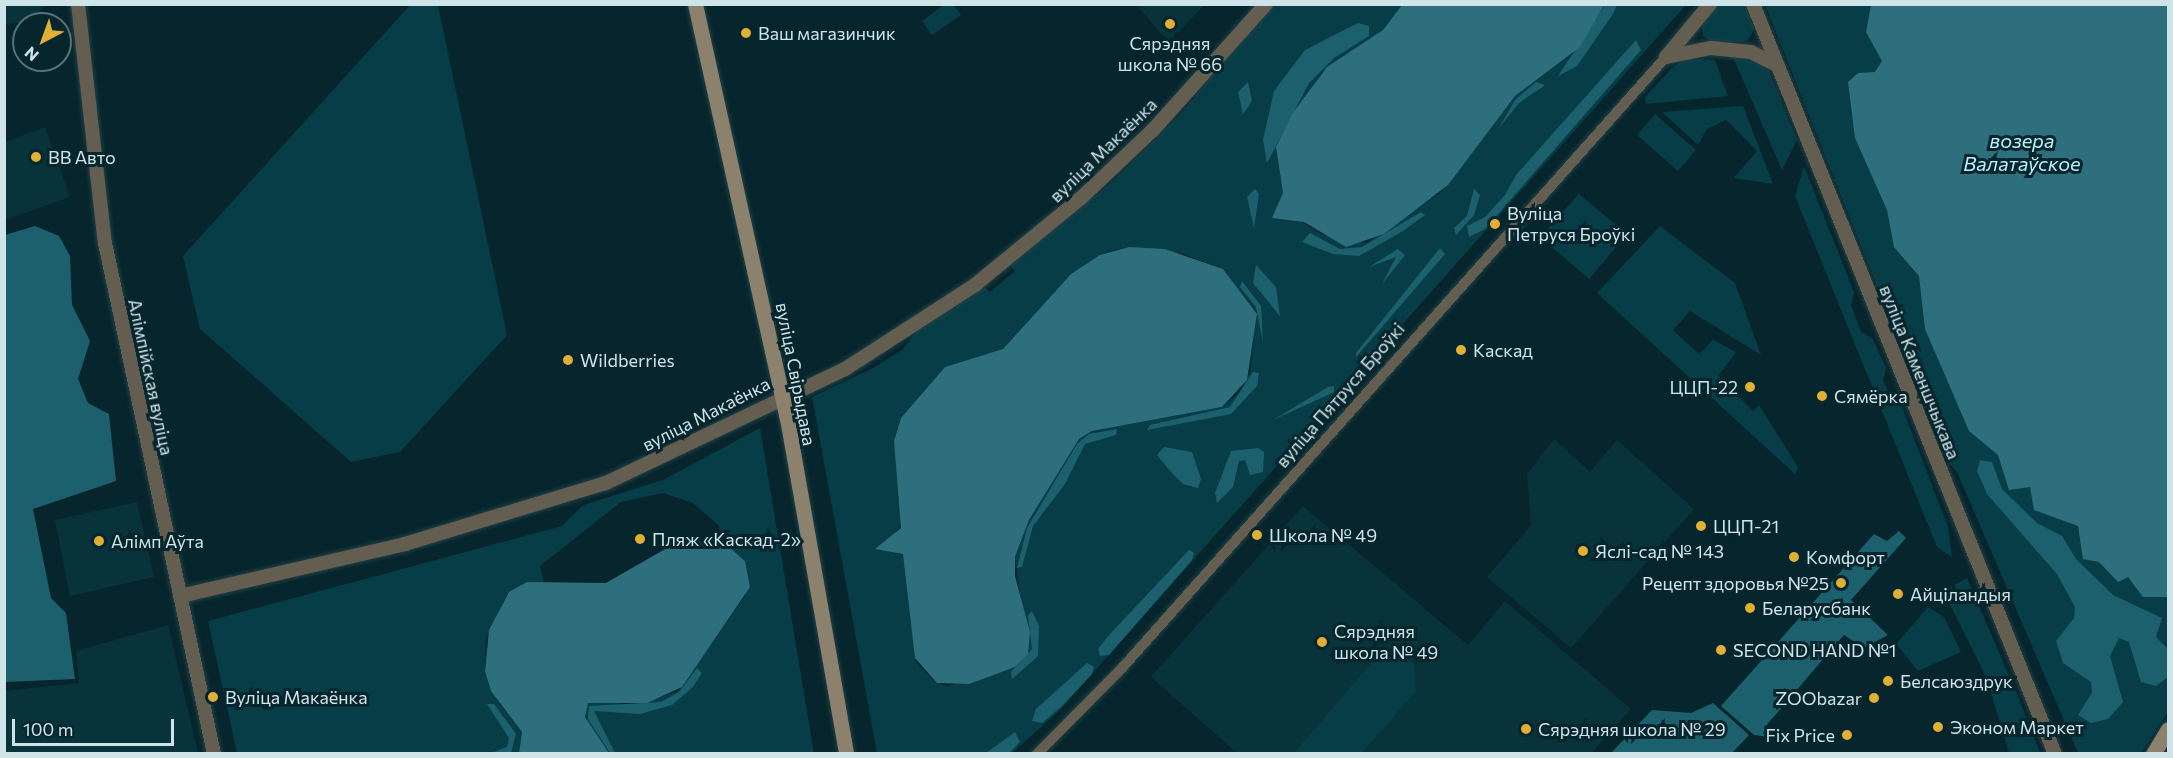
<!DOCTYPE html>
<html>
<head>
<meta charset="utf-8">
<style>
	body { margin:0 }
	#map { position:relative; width:2173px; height:758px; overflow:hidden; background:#06252c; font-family:Commissioner,sans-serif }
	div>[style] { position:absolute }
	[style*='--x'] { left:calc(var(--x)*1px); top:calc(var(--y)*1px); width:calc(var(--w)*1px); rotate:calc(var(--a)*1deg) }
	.built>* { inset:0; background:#09333b }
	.green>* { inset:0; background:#073d47 }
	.forest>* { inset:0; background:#1c606e }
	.water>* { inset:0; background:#2e6f7d }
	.roads { filter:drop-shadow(0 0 2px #224046) drop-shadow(0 0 2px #224046) }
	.minor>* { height:10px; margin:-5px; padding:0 5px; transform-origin:5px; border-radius:5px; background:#645e51 }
	.tertiary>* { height:14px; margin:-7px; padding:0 7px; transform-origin:7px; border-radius:7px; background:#645e51 }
	.secondary>* { height:15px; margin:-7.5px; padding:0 7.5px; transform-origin:7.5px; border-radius:7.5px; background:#8b816c }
	.dots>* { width:16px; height:16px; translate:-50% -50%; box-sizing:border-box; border:3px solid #06252c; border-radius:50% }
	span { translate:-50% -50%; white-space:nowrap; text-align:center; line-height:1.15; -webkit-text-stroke:6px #06252c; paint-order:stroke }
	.poi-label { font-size:18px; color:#cfe4e9 }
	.left { translate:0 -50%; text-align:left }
	.right { translate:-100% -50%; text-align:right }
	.street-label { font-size:18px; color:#cfe4e9 }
	.water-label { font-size:20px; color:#b9effc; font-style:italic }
	.frame { position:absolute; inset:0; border:6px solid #cfe4e9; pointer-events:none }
	.north { position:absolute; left:12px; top:12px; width:60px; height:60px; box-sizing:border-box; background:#06252c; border:2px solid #567178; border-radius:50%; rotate:221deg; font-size:16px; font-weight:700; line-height:24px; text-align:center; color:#cfe4e9 }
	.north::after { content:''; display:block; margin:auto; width:21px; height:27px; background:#e1af34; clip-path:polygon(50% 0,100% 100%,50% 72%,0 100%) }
	.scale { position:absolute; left:12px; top:719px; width:162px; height:27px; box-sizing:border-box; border:3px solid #cfe4e9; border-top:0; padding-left:8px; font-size:18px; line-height:21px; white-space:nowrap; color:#cfe4e9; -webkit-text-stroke:4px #06252c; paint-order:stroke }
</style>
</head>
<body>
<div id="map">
	<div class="built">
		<i style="clip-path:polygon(5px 4px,45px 4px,45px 5px,29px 22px,5px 24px)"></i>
		<i style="clip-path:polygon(1137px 5px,1204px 5px,1169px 43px)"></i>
		<i style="clip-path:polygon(45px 127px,70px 197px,5px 220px,5px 142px)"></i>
		<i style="clip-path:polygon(1554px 439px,1590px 472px,1617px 440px,1694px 509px,1571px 648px,1487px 577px,1531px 525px,1527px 474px)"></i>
		<i style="clip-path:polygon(137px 502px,154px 577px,70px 596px,55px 520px)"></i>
		<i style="clip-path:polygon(1303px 506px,1468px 645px,1505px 601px,1631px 709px,1592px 753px,1237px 753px,1151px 677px)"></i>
		<i style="clip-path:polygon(168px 625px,198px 753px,5px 753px,5px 691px,79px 683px,76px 651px)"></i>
	</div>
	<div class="green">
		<i style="clip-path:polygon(411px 4px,438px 5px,507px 335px,400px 452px,351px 462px,200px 329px,183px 256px)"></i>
		<i style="clip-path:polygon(945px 4px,954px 5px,961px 15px,932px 35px,922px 21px)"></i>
		<i style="clip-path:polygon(1719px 4px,1745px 5px,1754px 29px,1747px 41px,1715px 44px,1703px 36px,1702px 26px)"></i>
		<i style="clip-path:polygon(evenodd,1270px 5px,1402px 5px,1383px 30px,1321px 73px,1276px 147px,1283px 193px,1273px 218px,1297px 219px,1323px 235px,1366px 243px,1440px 193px,1515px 96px,1573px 53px,1604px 5px,1686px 5px,1059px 711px,1012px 753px,877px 753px,812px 397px,873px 368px,902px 350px,917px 331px,984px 287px,990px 292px,1015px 271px,1010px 265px,1111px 183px,1181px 114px,1270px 5px,1129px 247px,1181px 253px,1223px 269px,1257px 314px,1250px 372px,1240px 392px,1222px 407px,1092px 431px,1079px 439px,1029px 520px,1015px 557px,1028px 654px,1015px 667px,948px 686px,937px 683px,916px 663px,904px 556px,892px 537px,902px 523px,894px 441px,901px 418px,945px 367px,1003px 349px,1071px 274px,1106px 252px,1129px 247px)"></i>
		<i style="clip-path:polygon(1765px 5px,2168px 5px,2168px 712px,2141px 753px,2078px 753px,1957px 472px,1947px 461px)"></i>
		<i style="clip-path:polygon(1733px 57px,1753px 57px,1769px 71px,1797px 140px,1782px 170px)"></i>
		<i style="clip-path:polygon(1688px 59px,1715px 60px,1728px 96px,1646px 104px,1645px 97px,1674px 66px)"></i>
		<i style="clip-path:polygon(1743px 106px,1773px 184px,1734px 178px,1757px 151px,1726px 120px,1707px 129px,1698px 145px,1662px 112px)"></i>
		<i style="clip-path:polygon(1655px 114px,1696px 150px,1678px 171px,1637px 135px)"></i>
		<i style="clip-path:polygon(1804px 166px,1854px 292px,1851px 305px,1861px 332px,1873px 339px,1886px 368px,1883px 380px,1893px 403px,1902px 407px,1948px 527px,1952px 557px,1937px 547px,1795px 196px)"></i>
		<i style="clip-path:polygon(1579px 194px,1627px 234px,1589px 279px,1540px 237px)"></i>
		<i style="clip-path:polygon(1660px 226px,1735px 283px,1761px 355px,1690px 311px,1673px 330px,1699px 354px,1713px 340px,1736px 352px,1718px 376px,1753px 411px,1759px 405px,1798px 467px,1795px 474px,1597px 293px)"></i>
		<i style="clip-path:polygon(760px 428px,814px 753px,609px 753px,587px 721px,584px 709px,591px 701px,637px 705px,678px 691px,745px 596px,745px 561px,720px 539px,719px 526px,693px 503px,663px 493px,621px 502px,540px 566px,544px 584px,527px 582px,506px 596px,486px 639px,485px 671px,497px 700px,522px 732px,519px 753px,237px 753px,208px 621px,562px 526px,583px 505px,663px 480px)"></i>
		<i style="clip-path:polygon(1967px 578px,2017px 694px,2040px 753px,2009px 753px,1987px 679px,1943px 591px)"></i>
		<i style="clip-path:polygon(1928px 607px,1944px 617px,1961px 652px,1918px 671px,1896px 644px)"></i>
		<i style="clip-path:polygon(1397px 653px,1414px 664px,1416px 691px,1362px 753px,1294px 753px,1372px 662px)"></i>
	</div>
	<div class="forest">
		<i style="clip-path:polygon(1605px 5px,1617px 5px,1613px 14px,1577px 66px,1558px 76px)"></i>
		<i style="clip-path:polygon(1358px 23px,1369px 26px,1369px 36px,1334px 58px,1309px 83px,1267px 163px,1263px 140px,1274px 91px,1305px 50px)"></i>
		<i style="clip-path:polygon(1636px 40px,1641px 50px,1485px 229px,1469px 237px,1467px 226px,1485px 217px,1505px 195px,1516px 175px)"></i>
		<i style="clip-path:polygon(1248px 82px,1252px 101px,1243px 114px,1238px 92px)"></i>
		<i style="clip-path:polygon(1536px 82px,1545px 85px,1519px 103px,1499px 128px,1515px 100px)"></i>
		<i style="clip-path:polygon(1255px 189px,1259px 194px,1254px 228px,1247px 197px)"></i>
		<i style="clip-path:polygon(1474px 189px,1480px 195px,1474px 215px,1456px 235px,1454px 228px,1467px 216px)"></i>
		<i style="clip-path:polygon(1421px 212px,1425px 215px,1403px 231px,1359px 256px,1333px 254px,1302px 242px,1310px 233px,1340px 249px,1362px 247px)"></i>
		<i style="clip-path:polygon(35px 226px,59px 236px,70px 256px,72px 305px,90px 341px,78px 379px,88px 403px,109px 414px,116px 481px,33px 509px,51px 598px,66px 613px,75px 679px,5px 682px,5px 235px)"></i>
		<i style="clip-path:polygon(1440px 248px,1445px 254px,1356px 357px,1356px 353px)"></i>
		<i style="clip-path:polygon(1398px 249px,1405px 255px,1382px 284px,1396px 257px,1369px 267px)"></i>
		<i style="clip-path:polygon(1256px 265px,1276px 287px,1280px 316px,1253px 283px)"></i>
		<i style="clip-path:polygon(1242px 281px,1261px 306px,1263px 342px,1256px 307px,1240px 287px)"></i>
		<i style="clip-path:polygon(1253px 372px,1259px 373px,1257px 386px,1231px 414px,1147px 430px,1150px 425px,1230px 407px)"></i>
		<i style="clip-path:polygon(1334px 386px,1334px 392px,1273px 420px,1328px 387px)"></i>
		<i style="clip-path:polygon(1117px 429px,1116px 435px,1085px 444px,1065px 484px,1033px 526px,1022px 567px,1017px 568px,1027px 528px,1077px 444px,1089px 434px)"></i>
		<i style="clip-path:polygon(1164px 447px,1192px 452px,1201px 479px,1198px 488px,1183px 484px,1170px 471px,1157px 455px)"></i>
		<i style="clip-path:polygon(1258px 448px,1264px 452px,1263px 472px,1250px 475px,1245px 460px,1239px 461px,1233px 487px,1217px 503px,1215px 493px,1231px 451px)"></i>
		<i style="clip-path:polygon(1980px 460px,1992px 462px,2002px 489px,2037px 523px,2062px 536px,2076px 559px,2113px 595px,2162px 618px,2156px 637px,2168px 649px,2168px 677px,2156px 686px,2141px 682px,2129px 642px,2119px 638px,2110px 656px,2123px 702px,2108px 719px,2091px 723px,2078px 715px,2092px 693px,2091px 682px,2063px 663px,2056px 641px,2074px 618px,2075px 607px,2057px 574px,1987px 494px,1977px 471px)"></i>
		<i style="clip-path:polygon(1899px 531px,1906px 538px,1851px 600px,1888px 635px,1864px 648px,1844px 635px,1765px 727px,1778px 738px,1754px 735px,1721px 706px,1874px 534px,1887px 541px)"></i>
		<i style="clip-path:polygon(1189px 550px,1194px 553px,1192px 560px,1109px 655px,1100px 656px,1098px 649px,1110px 634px)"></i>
		<i style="clip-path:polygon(1032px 611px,1039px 626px,1038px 656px,1012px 679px,1011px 672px,1032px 649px,1028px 615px)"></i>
		<i style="clip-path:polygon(1087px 663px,1094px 667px,1092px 674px,1062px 706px,1042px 723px,1032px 721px,1036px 709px)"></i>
		<i style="clip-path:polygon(697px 668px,702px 673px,692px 688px,672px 705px,640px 714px,594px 711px,615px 753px,610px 753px,588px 719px,589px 706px,661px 702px,679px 692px)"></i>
		<i style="clip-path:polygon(1713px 703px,1749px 735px,1732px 753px,1611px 753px,1652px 710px,1691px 713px)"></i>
		<i style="clip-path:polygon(487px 704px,494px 704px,516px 734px,511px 753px,491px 753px,507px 747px,509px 738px)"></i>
		<i style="clip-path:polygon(1015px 732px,1020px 742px,1009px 753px,986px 753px)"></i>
	</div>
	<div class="water">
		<i style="clip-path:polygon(1402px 5px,1604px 5px,1580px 47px,1515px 96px,1448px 185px,1384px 234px,1346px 247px,1304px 222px,1272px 218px,1283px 193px,1276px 147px,1292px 114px,1327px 67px,1383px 30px)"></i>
		<i style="clip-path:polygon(1871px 5px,2168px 5px,2168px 597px,2143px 597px,2128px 577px,2118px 582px,2099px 562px,2083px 559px,2078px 526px,2034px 510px,2030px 487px,2009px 490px,1998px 455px,1969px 431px,1925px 329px,1919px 276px,1894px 247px,1887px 210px,1855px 138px,1848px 82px,1858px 73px,1875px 72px,1882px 61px,1866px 32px)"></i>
		<i style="clip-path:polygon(1129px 247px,1165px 249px,1223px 269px,1257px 314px,1247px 380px,1222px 407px,1092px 431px,1079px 439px,1029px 520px,1015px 557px,1015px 576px,1030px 632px,1028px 654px,1015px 667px,969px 684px,937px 683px,915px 658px,903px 554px,875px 549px,901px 528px,894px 441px,901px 418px,945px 367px,1003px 349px,1071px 274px,1100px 255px)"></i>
		<i style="clip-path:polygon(720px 539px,745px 561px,750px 587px,682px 687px,647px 703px,588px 703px,585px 717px,609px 753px,519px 753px,522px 732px,491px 691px,485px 671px,489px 630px,509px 592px,527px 582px,606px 583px,674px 544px)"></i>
	</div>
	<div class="roads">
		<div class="minor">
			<i style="--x:1037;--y:754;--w:122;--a:-45.3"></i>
			<i style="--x:1123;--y:667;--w:817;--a:-48.33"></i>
		</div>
		<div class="tertiary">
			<i style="--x:78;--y:4;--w:241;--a:83.6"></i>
			<i style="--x:105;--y:243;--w:522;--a:77.96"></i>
			<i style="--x:1753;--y:4;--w:809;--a:68.07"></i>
			<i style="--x:1666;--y:57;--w:46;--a:-11.3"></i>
			<i style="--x:1711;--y:48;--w:40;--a:5.7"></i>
			<i style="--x:1751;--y:52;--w:30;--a:27"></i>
			<i style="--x:1666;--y:57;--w:69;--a:-50.3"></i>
			<i style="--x:180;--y:596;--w:231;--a:-13"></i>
			<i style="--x:405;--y:544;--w:210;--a:-16.9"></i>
			<i style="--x:606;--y:483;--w:265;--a:-25.5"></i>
			<i style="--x:845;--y:369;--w:155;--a:-32.9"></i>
			<i style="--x:975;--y:285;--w:137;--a:-39.4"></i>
			<i style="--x:1081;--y:198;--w:99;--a:-43.4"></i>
			<i style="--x:1153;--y:130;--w:169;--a:-48.1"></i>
		</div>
		<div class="secondary">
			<i style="--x:695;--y:4;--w:424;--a:77.5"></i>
			<i style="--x:787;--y:418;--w:341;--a:80"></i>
			<i style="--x:2153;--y:754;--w:29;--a:-59"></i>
		</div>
	</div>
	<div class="dots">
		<i style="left:1170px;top:24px;background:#e1af34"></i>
		<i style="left:746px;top:33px;background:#e1af34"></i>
		<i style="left:36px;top:157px;background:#e1af34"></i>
		<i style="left:1495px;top:224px;background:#e1af34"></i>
		<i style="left:1461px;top:350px;background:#e1af34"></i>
		<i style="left:568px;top:360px;background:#e1af34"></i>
		<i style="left:1750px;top:387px;background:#e1af34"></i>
		<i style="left:1822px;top:396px;background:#e1af34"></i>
		<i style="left:1701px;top:526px;background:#e1af34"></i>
		<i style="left:1257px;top:535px;background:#e1af34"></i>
		<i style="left:640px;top:539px;background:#e1af34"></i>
		<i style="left:99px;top:541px;background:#e1af34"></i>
		<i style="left:1583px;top:551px;background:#e1af34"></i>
		<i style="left:1794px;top:557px;background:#e1af34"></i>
		<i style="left:1841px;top:583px;background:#e1af34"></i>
		<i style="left:1898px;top:594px;background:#e1af34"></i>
		<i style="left:1750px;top:608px;background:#e1af34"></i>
		<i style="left:1322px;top:642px;background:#e1af34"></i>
		<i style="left:1721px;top:650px;background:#e1af34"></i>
		<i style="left:1888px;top:681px;background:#e1af34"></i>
		<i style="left:213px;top:697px;background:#e1af34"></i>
		<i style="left:1874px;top:698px;background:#e1af34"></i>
		<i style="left:1938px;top:727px;background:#e1af34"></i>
		<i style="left:1526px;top:729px;background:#e1af34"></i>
		<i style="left:1847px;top:735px;background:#e1af34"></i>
	</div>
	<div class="poi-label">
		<span class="left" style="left:758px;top:33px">Ваш магазинчик</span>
		<span style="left:1170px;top:54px">Сярэдняя<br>школа № 66</span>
		<span class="left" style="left:48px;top:157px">ВВ Авто</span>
		<span class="left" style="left:1507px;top:224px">Вуліца<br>Петруся Броўкі</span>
		<span class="left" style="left:1473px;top:350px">Каскад</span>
		<span class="left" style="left:580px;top:360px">Wildberries</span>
		<span class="right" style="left:1738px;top:387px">ЦЦП-22</span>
		<span class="left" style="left:1834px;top:396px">Сямёрка</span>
		<span class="left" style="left:1713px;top:526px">ЦЦП-21</span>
		<span class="left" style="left:1269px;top:535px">Школа № 49</span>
		<span class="left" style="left:652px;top:539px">Пляж «Каскад-2»</span>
		<span class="left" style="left:111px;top:541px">Алімп Аўта</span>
		<span class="left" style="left:1595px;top:551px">Яслі-сад № 143</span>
		<span class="left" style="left:1806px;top:557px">Комфорт</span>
		<span class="right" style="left:1829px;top:583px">Рецепт здоровья №25</span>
		<span class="left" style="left:1910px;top:594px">Айціландыя</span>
		<span class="left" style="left:1762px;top:608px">Беларусбанк</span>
		<span class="left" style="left:1334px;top:642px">Сярэдняя<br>школа № 49</span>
		<span class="left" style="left:1733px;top:650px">SECOND HAND №1</span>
		<span class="left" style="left:1900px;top:681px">Белсаюздрук</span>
		<span class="left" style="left:225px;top:697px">Вуліца Макаёнка</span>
		<span class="right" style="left:1862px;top:698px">ZOObazar</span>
		<span class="left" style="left:1950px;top:727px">Эконом Маркет</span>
		<span class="left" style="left:1538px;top:729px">Сярэдняя школа № 29</span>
		<span class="right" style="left:1835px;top:735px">Fix Price</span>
	</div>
	<div class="street-label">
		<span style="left:1103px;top:150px;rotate:-44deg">вуліца Макаёнка</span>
		<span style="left:1920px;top:372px;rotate:68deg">вуліца Каменшчыкава</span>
		<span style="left:796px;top:374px;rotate:79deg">вуліца Свірыдава</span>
		<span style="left:151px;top:377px;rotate:78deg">Алімпійская вуліца</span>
		<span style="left:1340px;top:395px;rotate:-49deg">вуліца Пятруся Броўкі</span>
		<span style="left:706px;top:414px;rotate:-27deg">вуліца Макаёнка</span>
	</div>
	<div class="water-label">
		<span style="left:2022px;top:152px">возера<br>Валатаўское</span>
	</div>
	<div class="frame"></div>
	<div class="north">N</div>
	<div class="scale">100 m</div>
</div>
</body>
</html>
